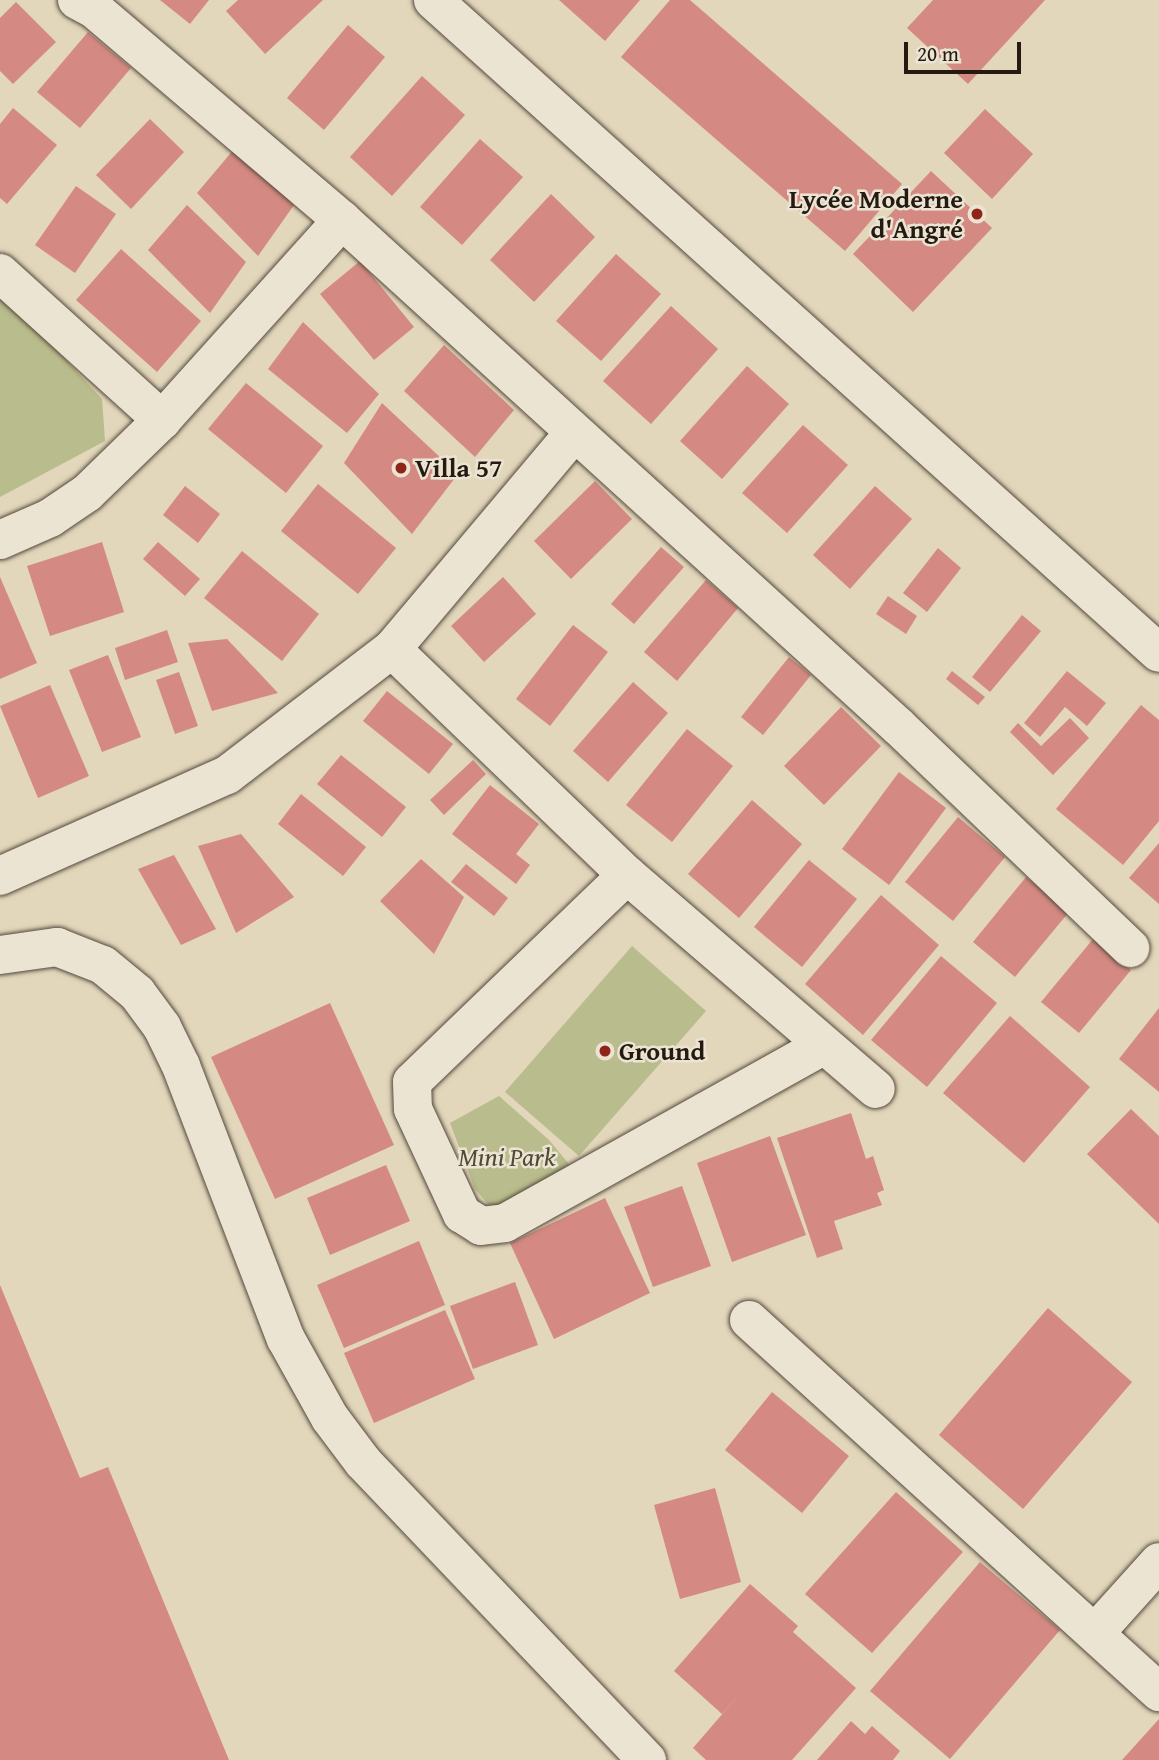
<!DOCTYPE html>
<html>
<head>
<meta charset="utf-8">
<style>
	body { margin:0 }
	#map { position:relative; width:1159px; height:1760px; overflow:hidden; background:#e2d6bb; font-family:"Gentium Book Plus",serif }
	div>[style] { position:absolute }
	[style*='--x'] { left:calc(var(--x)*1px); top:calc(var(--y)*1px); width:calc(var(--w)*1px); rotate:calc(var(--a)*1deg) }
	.green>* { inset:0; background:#b9bc8c }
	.building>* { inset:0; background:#d48a82 }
	.roads { filter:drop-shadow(0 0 2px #54493c) drop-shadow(0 0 2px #54493c) }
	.minor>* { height:38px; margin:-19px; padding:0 19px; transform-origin:19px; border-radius:19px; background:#ece4d3 }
	.dots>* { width:19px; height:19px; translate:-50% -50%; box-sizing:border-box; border:4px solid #ece4d3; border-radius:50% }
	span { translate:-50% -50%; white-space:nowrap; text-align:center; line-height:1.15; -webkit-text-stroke:5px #ece4d3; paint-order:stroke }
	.poi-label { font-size:26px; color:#241a11; font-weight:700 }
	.right { translate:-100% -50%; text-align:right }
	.left { translate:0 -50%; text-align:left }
	.park-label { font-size:26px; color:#514b36; font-style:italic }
	.scale { position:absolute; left:904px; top:42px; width:117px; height:32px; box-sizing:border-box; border:4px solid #241a11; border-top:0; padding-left:9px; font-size:21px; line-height:24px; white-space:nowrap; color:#241a11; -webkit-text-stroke:5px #ece4d3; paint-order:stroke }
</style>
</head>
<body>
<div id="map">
	<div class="green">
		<i style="clip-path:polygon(0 289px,102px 399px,105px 441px,0 497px)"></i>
		<i style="clip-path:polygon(632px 946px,706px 1011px,579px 1156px,505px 1092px)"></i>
		<i style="clip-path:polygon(499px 1096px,549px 1140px,573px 1169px,493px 1210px,475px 1189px,450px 1123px)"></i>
	</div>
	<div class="building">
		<i style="clip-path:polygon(160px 0,209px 0,190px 24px)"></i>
		<i style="clip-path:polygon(238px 0,323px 0,265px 54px,226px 11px)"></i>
		<i style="clip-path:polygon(559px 0,640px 0,605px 41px)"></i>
		<i style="clip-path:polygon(670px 0,690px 0,902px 184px,845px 251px,621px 57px)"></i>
		<i style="clip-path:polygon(933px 0,1045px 0,968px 84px,907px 28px)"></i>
		<i style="clip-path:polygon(16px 2px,56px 42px,13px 84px,0 71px,0 18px)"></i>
		<i style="clip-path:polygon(348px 25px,385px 57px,324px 130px,287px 98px)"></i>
		<i style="clip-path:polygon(88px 32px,131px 68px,80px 128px,37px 92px)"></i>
		<i style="clip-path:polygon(422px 76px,465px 115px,392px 196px,350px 157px)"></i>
		<i style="clip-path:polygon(13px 108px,57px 145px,7px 204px,0 198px,0 124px)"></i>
		<i style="clip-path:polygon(985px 109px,1033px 154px,992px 199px,944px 153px)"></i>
		<i style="clip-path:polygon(150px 119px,184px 152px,131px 209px,96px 175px)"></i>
		<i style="clip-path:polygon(480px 139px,523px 177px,462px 245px,420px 207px)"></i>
		<i style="clip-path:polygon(235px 148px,294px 205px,258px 256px,197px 193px)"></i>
		<i style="clip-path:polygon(931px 171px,992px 228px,913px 312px,853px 254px)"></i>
		<i style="clip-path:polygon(76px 186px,116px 214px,75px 273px,35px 245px)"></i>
		<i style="clip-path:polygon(551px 194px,595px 237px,534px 302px,490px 260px)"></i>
		<i style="clip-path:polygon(187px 205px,246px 262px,210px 313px,148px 250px)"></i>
		<i style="clip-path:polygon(121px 249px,201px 321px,157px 372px,76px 300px)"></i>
		<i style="clip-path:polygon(616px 254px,661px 294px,601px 361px,556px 321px)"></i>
		<i style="clip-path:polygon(360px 261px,414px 327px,374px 360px,320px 294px)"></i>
		<i style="clip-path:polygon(671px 306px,718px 349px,651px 424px,603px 381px)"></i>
		<i style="clip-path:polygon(303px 322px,379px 394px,347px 433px,268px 369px)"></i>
		<i style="clip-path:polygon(444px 345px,514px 410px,475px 457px,404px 391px)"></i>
		<i style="clip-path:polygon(747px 366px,789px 404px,722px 479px,680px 441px)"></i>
		<i style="clip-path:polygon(246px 383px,323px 446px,286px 493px,208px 429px)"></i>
		<i style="clip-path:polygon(382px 403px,458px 474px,412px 534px,344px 463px)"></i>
		<i style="clip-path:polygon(803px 425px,848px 465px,787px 533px,742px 493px)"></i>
		<i style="clip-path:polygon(595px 481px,632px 519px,571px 579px,534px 541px)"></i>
		<i style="clip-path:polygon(318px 484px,396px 548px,358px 594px,281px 531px)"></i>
		<i style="clip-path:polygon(185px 486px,220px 514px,198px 543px,163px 515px)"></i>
		<i style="clip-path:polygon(875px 486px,912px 519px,850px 589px,813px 555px)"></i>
		<i style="clip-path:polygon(102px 542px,124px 612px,50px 636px,27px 566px)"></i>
		<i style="clip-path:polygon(158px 542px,200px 579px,185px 596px,143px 559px)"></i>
		<i style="clip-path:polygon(661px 547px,684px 567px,634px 624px,611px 604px)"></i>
		<i style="clip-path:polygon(938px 548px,961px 568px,927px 612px,903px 593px)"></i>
		<i style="clip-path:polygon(242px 551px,319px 614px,282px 661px,204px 598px)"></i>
		<i style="clip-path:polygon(0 577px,37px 663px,0 679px)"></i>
		<i style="clip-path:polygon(503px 577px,536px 614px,484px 662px,451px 626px)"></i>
		<i style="clip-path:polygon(706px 580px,738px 608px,677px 681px,644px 652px)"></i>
		<i style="clip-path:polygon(888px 596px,917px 616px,906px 634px,876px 614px)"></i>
		<i style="clip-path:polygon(1022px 615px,1041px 631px,990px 692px,972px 677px)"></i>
		<i style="clip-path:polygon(573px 625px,608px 652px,550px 726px,516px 699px)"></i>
		<i style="clip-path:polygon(167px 630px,178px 662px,125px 680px,115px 648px)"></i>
		<i style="clip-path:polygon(227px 639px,278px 693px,212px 711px,188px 643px)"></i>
		<i style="clip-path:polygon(108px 655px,141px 737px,102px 752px,69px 670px)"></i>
		<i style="clip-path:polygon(789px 657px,811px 675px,763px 735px,741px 717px)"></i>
		<i style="clip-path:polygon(952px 671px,985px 697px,978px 705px,946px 679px)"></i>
		<i style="clip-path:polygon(1067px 671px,1106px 703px,1087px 726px,1065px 707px,1040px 737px,1024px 723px)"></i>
		<i style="clip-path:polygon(179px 672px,198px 726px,175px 734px,156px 680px)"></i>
		<i style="clip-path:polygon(633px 682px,668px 713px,608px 782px,573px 751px)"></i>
		<i style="clip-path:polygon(50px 685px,89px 776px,38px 798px,0 706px)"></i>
		<i style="clip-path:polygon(387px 691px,453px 744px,429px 774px,363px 721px)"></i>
		<i style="clip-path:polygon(1141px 705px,1159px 720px,1159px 821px,1123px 865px,1056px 809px)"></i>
		<i style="clip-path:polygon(841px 707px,881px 746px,824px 805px,784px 766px)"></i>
		<i style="clip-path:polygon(1070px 718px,1089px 738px,1053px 775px,1010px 732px,1018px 723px,1041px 746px)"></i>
		<i style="clip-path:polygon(687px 729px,733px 766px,672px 842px,626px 805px)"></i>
		<i style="clip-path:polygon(341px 755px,406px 807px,382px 837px,317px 784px)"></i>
		<i style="clip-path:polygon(473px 760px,486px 774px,444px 815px,430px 800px)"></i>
		<i style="clip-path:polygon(899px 772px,946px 808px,889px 885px,842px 849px)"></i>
		<i style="clip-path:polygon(490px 785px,539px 824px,516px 854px,530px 865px,516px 884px,452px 834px)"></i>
		<i style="clip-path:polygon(301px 794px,366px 847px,343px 876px,278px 824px)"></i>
		<i style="clip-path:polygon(752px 800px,802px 844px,739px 918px,688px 874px)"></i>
		<i style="clip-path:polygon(958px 817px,1005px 857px,953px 921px,905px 882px)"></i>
		<i style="clip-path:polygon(241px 834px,294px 897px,236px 933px,198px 846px)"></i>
		<i style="clip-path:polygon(1159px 843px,1159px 904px,1129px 878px)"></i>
		<i style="clip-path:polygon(174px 855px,216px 929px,181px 945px,138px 869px)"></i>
		<i style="clip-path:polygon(421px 859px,464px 897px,434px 954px,380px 901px)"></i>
		<i style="clip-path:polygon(809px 860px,857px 899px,802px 967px,754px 927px)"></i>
		<i style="clip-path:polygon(466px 864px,508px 898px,494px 916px,451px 882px)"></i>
		<i style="clip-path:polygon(1026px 877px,1069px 912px,1015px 977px,973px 942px)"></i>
		<i style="clip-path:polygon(881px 895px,939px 945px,863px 1035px,805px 984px)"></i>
		<i style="clip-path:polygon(1093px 939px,1131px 970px,1079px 1033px,1041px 1002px)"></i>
		<i style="clip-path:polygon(941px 956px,997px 1003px,927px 1087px,871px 1040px)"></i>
		<i style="clip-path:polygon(330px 1003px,394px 1145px,275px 1199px,211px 1057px)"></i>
		<i style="clip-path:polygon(1159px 1008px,1159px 1092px,1119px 1059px)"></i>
		<i style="clip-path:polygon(1010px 1016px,1090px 1087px,1024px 1163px,943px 1093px)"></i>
		<i style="clip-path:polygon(1131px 1109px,1159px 1136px,1159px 1224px,1087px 1154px)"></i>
		<i style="clip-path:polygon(851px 1113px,866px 1159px,873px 1156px,884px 1190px,877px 1193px,882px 1205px,834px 1221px,843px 1249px,817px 1258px,777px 1138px)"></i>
		<i style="clip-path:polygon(770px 1136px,806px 1235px,732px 1262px,697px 1163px)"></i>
		<i style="clip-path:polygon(386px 1165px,410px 1221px,330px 1255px,307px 1198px)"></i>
		<i style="clip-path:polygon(682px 1186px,711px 1266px,653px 1287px,624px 1207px)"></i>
		<i style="clip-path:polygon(605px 1198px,650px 1293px,554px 1339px,510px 1243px)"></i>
		<i style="clip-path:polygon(419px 1241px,445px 1305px,344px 1348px,317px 1285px)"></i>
		<i style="clip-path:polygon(515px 1282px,538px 1345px,473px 1369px,450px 1306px)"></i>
		<i style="clip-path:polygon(0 1285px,80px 1478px,108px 1467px,229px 1760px,0 1760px)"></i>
		<i style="clip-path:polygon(1048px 1308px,1132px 1382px,1023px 1509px,939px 1435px)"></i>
		<i style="clip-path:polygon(445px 1310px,475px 1379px,374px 1423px,344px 1353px)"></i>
		<i style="clip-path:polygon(772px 1392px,849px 1456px,802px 1513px,725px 1450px)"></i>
		<i style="clip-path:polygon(715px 1488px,741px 1582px,680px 1599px,654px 1505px)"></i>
		<i style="clip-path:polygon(896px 1492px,963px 1552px,872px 1653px,805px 1594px)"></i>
		<i style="clip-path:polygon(980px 1562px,1060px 1630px,950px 1759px,870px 1691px)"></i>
		<i style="clip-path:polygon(750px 1584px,798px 1626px,793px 1632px,856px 1688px,792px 1760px,706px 1760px,693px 1748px,743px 1690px,722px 1714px,674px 1671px)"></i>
		<i style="clip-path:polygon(1159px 1719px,1159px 1760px,1122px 1760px)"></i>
		<i style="clip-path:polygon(851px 1721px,865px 1734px,872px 1726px,900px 1751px,893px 1760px,817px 1760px)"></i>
	</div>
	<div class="roads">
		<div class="minor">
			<i style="--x:77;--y:0;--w:19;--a:28"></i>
			<i style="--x:94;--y:9;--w:326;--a:40.4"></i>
			<i style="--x:342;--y:220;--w:753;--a:42.31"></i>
			<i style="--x:899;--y:727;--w:320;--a:43.7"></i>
			<i style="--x:433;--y:0;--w:976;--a:41.97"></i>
			<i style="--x:0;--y:273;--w:219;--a:42.2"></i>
			<i style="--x:0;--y:540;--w:55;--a:-23.7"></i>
			<i style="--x:50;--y:518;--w:45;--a:-34"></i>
			<i style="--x:87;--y:493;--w:105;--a:-44.2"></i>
			<i style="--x:162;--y:420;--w:269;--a:-48"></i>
			<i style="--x:392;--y:649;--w:326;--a:43.9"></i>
			<i style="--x:627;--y:875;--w:328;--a:40.7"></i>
			<i style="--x:627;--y:875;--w:298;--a:136.1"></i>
			<i style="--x:412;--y:1082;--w:27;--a:88"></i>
			<i style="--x:413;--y:1109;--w:116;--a:65"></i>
			<i style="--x:462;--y:1214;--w:22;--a:32"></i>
			<i style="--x:481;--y:1226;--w:24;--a:-7"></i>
			<i style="--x:505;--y:1223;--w:364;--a:-29.1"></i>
			<i style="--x:0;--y:876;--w:248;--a:-24"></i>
			<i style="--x:227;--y:775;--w:208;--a:-37.4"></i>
			<i style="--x:392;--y:649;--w:281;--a:-49.9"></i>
			<i style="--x:0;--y:955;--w:58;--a:-8"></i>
			<i style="--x:57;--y:947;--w:49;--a:21.4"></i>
			<i style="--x:103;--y:965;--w:44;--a:39.5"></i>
			<i style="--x:137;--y:993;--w:42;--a:53.7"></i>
			<i style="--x:162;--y:1027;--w:43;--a:64"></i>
			<i style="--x:181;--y:1066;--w:292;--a:69"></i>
			<i style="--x:286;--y:1339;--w:90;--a:60.9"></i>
			<i style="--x:330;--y:1418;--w:55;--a:53.1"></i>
			<i style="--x:363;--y:1462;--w:412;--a:46.4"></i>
			<i style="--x:749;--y:1320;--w:554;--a:42.22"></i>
			<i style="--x:1096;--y:1632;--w:94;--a:-48"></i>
		</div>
	</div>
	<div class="dots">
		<i style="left:977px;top:214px;background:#8f2418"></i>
		<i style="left:401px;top:468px;background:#8f2418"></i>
		<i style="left:605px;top:1051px;background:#8f2418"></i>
	</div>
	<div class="poi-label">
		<span class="right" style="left:963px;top:214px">Lycée Moderne<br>d'Angré</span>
		<span class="left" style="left:415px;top:468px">Villa 57</span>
		<span class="left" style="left:619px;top:1051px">Ground</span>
	</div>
	<div class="park-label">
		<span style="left:507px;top:1157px">Mini Park</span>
	</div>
	<div class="scale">20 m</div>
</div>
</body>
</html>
